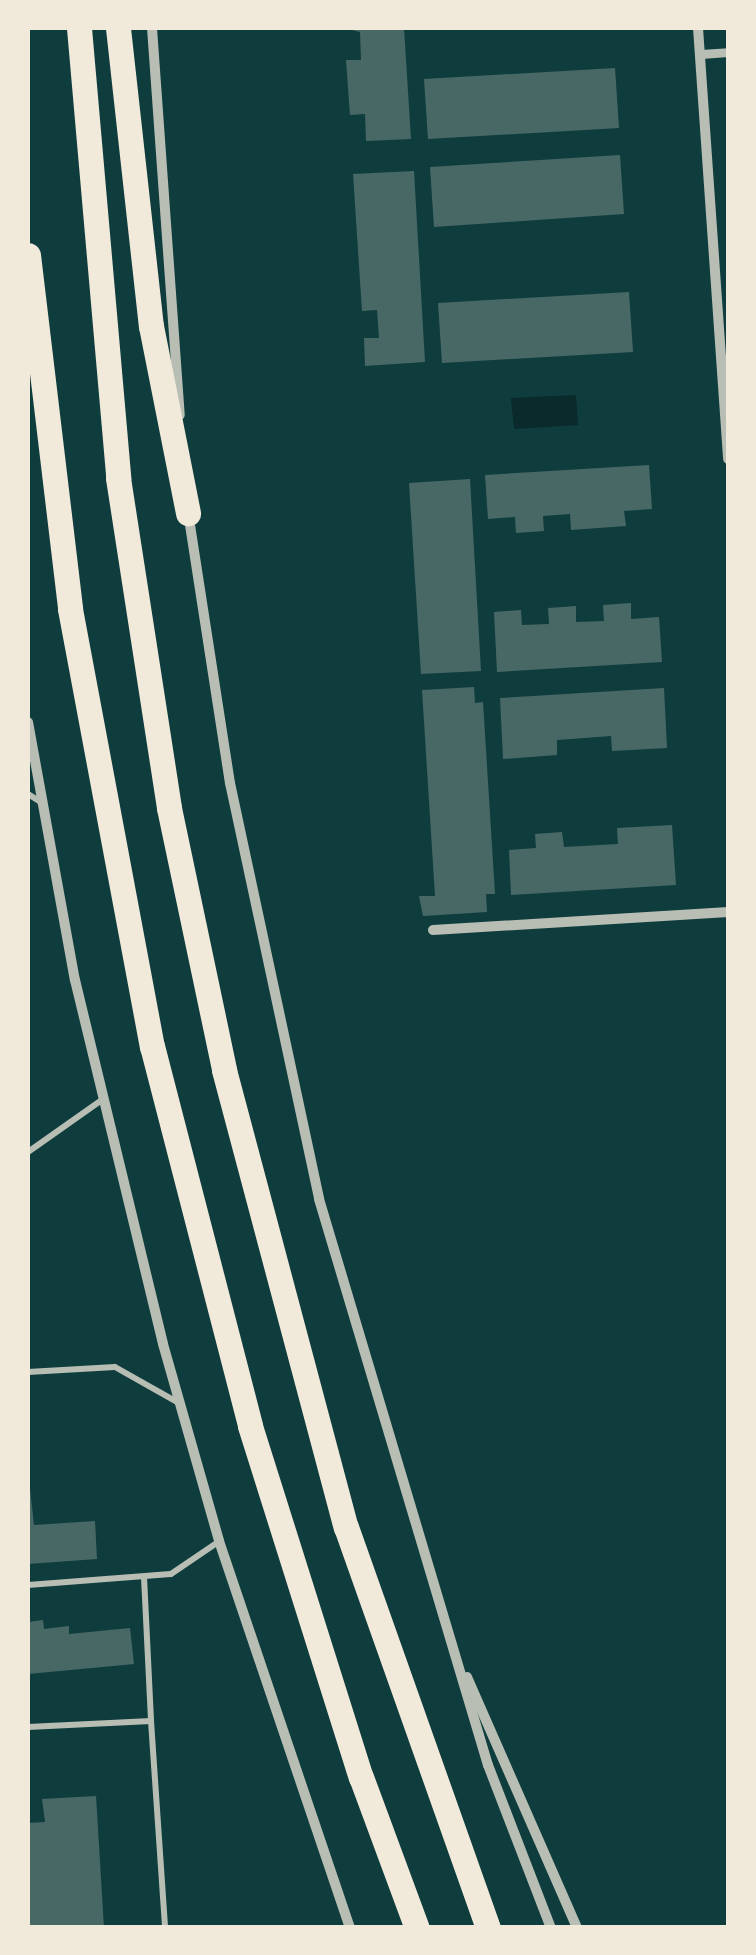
<!DOCTYPE html>
<html>
<head>
<meta charset="utf-8">
<style>
	body { margin:0 }
	#map { position:relative; width:756px; height:1955px; overflow:hidden; background:#0f3d3e; font-family:"DM Sans",sans-serif }
	div>[style] { position:absolute }
	[style*='--x'] { left:calc(var(--x)*1px); top:calc(var(--y)*1px); width:calc(var(--w)*1px); rotate:calc(var(--a)*1deg) }
	.water>* { inset:0; background:#0a2a2b }
	.building>* { inset:0; background:#486865 }
	.service>* { height:6px; margin:-3px; padding:0 3px; transform-origin:3px; border-radius:3px; background:#b8beb3 }
	.pedestrian>* { height:9px; margin:-4.5px; padding:0 4.5px; transform-origin:4.5px; border-radius:4.5px; background:#b8beb3 }
	.minor>* { height:10px; margin:-5px; padding:0 5px; transform-origin:5px; border-radius:5px; background:#b8beb3 }
	.motorway>* { height:25px; margin:-12.5px; padding:0 12.5px; transform-origin:12.5px; border-radius:12.5px; background:#f1e9da }
	span { translate:-50% -50%; white-space:nowrap; text-align:center; line-height:1.15; -webkit-text-stroke:9px #f1e9da; paint-order:stroke }
	.frame { position:absolute; inset:0; border:30px solid #f1e9da; pointer-events:none }
</style>
</head>
<body>
<div id="map">
	<div class="water">
		<i style="clip-path:polygon(576px 395px,578px 425px,514px 429px,511px 398px)"></i>
	</div>
	<div class="building">
		<i style="clip-path:polygon(344px 28px,404px 28px,411px 139px,366px 141px,365px 114px,350px 115px,346px 60px,361px 60px,360px 32px)"></i>
		<i style="clip-path:polygon(615px 68px,619px 128px,428px 139px,424px 79px)"></i>
		<i style="clip-path:polygon(620px 155px,624px 214px,434px 227px,430px 167px)"></i>
		<i style="clip-path:polygon(414px 171px,425px 362px,365px 366px,364px 338px,379px 338px,377px 310px,362px 311px,353px 174px)"></i>
		<i style="clip-path:polygon(629px 292px,633px 352px,442px 363px,438px 303px)"></i>
		<i style="clip-path:polygon(649px 465px,652px 509px,624px 511px,626px 526px,571px 530px,570px 514px,543px 516px,544px 531px,516px 533px,515px 517px,488px 519px,485px 475px)"></i>
		<i style="clip-path:polygon(470px 479px,481px 671px,421px 674px,409px 483px)"></i>
		<i style="clip-path:polygon(631px 603px,631px 619px,659px 617px,662px 662px,497px 672px,494px 612px,521px 610px,522px 625px,549px 624px,548px 608px,576px 606px,576px 622px,604px 621px,603px 605px)"></i>
		<i style="clip-path:polygon(474px 687px,475px 703px,483px 702px,495px 894px,486px 894px,487px 912px,423px 916px,419px 896px,435px 896px,422px 690px)"></i>
		<i style="clip-path:polygon(664px 688px,667px 748px,612px 751px,611px 736px,557px 740px,557px 755px,503px 759px,500px 698px)"></i>
		<i style="clip-path:polygon(672px 825px,676px 885px,511px 895px,509px 850px,536px 848px,535px 834px,562px 832px,564px 847px,618px 844px,617px 828px)"></i>
		<i style="clip-path:polygon(28px 1470px,34px 1525px,95px 1521px,97px 1559px,28px 1564px)"></i>
		<i style="clip-path:polygon(43px 1620px,44px 1629px,69px 1626px,69px 1634px,130px 1628px,134px 1664px,28px 1674px,28px 1622px)"></i>
		<i style="clip-path:polygon(96px 1796px,104px 1928px,28px 1928px,28px 1823px,45px 1822px,42px 1799px)"></i>
	</div>
	<div class="service">
		<i style="--x:28;--y:794;--w:13;--a:32"></i>
		<i style="--x:28;--y:1152;--w:92;--a:-35.2"></i>
		<i style="--x:28;--y:1372;--w:87;--a:-3.3"></i>
		<i style="--x:115;--y:1367;--w:71;--a:29.4"></i>
		<i style="--x:144;--y:1577;--w:144;--a:87.2"></i>
		<i style="--x:28;--y:1585;--w:143;--a:-4.4"></i>
		<i style="--x:171;--y:1574;--w:57;--a:-34.2"></i>
		<i style="--x:28;--y:1727;--w:123;--a:-2.8"></i>
		<i style="--x:151;--y:1721;--w:207;--a:86.1"></i>
	</div>
	<div class="pedestrian">
		<i style="--x:701;--y:54;--w:27;--a:-4"></i>
	</div>
	<div class="minor">
		<i style="--x:152;--y:28;--w:388;--a:85.9"></i>
		<i style="--x:698;--y:28;--w:432;--a:86"></i>
		<i style="--x:188;--y:512;--w:274;--a:81.2"></i>
		<i style="--x:230;--y:783;--w:425;--a:77.9"></i>
		<i style="--x:319;--y:1199;--w:591;--a:73.38"></i>
		<i style="--x:488;--y:1765;--w:175;--a:68.9"></i>
		<i style="--x:28;--y:722;--w:262;--a:79.7"></i>
		<i style="--x:75;--y:980;--w:374;--a:76.4"></i>
		<i style="--x:163;--y:1344;--w:205;--a:74.1"></i>
		<i style="--x:219;--y:1541;--w:409;--a:71.3"></i>
		<i style="--x:433;--y:930;--w:296;--a:-3.5"></i>
		<i style="--x:467;--y:1677;--w:274;--a:66.3"></i>
	</div>
	<div class="motorway">
		<i style="--x:79;--y:28;--w:452;--a:85"></i>
		<i style="--x:118;--y:478;--w:334;--a:81.2"></i>
		<i style="--x:169;--y:808;--w:268;--a:78.1"></i>
		<i style="--x:224;--y:1070;--w:473;--a:75.1"></i>
		<i style="--x:346;--y:1527;--w:425;--a:70.5"></i>
		<i style="--x:118;--y:28;--w:300;--a:83.7"></i>
		<i style="--x:151;--y:326;--w:191;--a:78.8"></i>
		<i style="--x:28;--y:255;--w:356;--a:83.2"></i>
		<i style="--x:70;--y:609;--w:445;--a:79.4"></i>
		<i style="--x:152;--y:1046;--w:392;--a:75.5"></i>
		<i style="--x:250;--y:1426;--w:368;--a:72.5"></i>
		<i style="--x:361;--y:1777;--w:161;--a:69.7"></i>
	</div>
	<div class="frame"></div>
</div>
</body>
</html>
